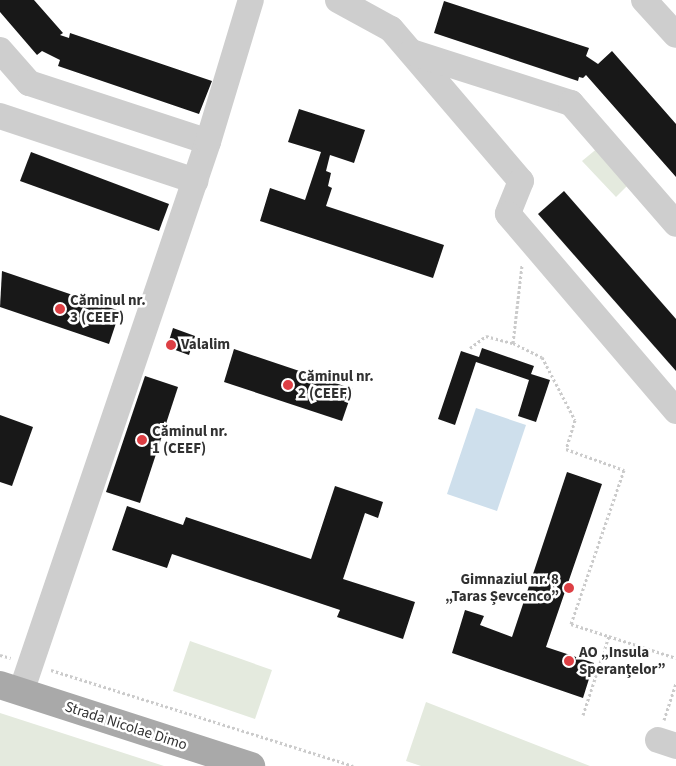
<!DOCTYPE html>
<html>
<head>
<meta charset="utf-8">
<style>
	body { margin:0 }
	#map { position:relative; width:676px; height:766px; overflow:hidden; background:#fff; font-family:"Source Sans 3",sans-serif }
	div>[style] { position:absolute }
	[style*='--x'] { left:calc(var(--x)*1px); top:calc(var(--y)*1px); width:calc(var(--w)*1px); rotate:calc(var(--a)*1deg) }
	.green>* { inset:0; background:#e4eade }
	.water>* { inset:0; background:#cedfec }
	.building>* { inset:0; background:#181818 }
	.path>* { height:3px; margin-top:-1.5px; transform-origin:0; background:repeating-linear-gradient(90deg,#cbcbcb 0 2.5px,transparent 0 5px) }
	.minor>* { height:26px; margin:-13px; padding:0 13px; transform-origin:13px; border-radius:13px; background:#cecece }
	.major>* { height:28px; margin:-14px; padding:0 14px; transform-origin:14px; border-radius:14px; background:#a9a9a9 }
	.dots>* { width:14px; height:14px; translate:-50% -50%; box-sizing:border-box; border:2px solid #fff; border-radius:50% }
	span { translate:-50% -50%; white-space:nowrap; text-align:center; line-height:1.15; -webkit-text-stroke:5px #fff; paint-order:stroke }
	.poi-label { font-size:15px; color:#313131; font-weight:700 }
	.left { translate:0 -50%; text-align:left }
	.right { translate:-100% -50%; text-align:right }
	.street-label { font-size:15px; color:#313131 }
</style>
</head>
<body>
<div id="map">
	<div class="green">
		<i style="clip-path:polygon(599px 147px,631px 182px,616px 197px,582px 161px)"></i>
		<i style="clip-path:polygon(190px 641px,272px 670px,255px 719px,173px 691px)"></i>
		<i style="clip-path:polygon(426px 702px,590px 766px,421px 766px,406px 761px)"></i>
		<i style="clip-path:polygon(0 713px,164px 766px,0 766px)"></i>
	</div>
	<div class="water">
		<i style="clip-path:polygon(476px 408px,526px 425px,497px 511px,447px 494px)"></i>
	</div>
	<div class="building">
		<i style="clip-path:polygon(0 0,34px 0,63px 33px,60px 35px,69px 38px,70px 33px,212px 81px,199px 114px,58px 66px,60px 60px,42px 51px,37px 55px,0 12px)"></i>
		<i style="clip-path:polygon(444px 1px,589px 48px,586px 56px,598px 64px,612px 51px,676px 124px,676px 177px,586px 75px,583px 78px,579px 77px,578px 81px,434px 33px)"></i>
		<i style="clip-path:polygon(299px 109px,365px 130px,354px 163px,330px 155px,326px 171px,331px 173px,328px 186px,332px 188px,326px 206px,444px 245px,433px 278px,260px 221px,270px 188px,305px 200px,321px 152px,288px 142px)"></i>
		<i style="clip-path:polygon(31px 152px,169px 204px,159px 231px,20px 181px)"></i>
		<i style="clip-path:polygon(564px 191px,676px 319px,676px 371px,538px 214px)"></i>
		<i style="clip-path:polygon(2px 271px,120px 311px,109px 344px,0 307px)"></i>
		<i style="clip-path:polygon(173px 328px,195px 336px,189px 355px,167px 347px)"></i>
		<i style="clip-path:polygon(482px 348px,534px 366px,531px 374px,550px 380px,536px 422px,518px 416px,529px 380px,476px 362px,455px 425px,438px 419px,461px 351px,479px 357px)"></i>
		<i style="clip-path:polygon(234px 349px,353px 389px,342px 421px,224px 382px)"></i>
		<i style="clip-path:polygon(145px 376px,178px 387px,140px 503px,106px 492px)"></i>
		<i style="clip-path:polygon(0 415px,33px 427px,12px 486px,0 482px)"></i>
		<i style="clip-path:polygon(567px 472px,602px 484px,546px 647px,594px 663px,583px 698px,452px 653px,465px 610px,484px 616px,480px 625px,512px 637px)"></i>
		<i style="clip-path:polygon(335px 486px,383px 502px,378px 518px,365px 513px,343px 579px,415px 602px,403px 639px,337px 617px,340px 610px,172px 554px,167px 568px,112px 550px,127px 506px,183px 525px,186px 517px,311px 559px)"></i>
	</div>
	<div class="path">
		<i style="--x:513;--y:343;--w:79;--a:-83.4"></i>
		<i style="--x:470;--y:348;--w:20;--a:-37"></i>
		<i style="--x:486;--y:336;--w:28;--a:15"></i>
		<i style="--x:513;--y:343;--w:32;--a:26"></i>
		<i style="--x:542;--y:357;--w:71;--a:62.4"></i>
		<i style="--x:575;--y:420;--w:30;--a:107"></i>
		<i style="--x:566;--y:449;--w:62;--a:19.9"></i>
		<i style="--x:624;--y:470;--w:163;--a:109"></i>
		<i style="--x:571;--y:624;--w:110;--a:17.9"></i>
		<i style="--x:0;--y:655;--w:11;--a:15"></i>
		<i style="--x:51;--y:670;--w:317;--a:17.6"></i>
		<i style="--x:583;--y:715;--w:83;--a:-71.8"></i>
		<i style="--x:664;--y:720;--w:39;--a:-72"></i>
	</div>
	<div class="minor">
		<i style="--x:338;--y:0;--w:60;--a:28.7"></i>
		<i style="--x:391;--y:29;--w:200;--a:49.5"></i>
		<i style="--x:521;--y:181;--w:35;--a:112"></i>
		<i style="--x:508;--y:214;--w:259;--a:49.5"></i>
		<i style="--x:644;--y:0;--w:47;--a:47.6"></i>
		<i style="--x:0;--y:50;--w:44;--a:48.7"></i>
		<i style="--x:29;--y:83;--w:188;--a:18.2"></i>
		<i style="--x:411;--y:52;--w:168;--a:17.7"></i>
		<i style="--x:571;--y:103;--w:160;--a:49"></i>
		<i style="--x:0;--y:116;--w:206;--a:18.4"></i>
		<i style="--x:21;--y:692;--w:581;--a:-71.22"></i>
		<i style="--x:208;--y:142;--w:148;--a:-73.2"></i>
		<i style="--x:658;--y:740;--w:19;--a:18"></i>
	</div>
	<div class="major">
		<i style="--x:0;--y:685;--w:264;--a:17.9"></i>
	</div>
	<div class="dots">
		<i style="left:60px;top:309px;background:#dd3f44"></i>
		<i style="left:171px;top:345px;background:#dd3f44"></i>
		<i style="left:288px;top:385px;background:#dd3f44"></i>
		<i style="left:142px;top:440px;background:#dd3f44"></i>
		<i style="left:569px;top:588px;background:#dd3f44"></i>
		<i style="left:569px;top:661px;background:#dd3f44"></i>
	</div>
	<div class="poi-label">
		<span class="left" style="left:70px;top:309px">Căminul nr.<br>3 (CEEF)</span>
		<span class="left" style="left:181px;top:345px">Valalim</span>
		<span class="left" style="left:298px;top:385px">Căminul nr.<br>2 (CEEF)</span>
		<span class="left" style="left:152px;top:440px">Căminul nr.<br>1 (CEEF)</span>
		<span class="right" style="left:559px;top:588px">Gimnaziul nr. 8<br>„Taras Șevcenco”</span>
		<span class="left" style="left:579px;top:661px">AO „Insula<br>Speranțelor”</span>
	</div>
	<div class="street-label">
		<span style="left:126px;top:726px;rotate:18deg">Strada Nicolae Dimo</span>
	</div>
</div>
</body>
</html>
